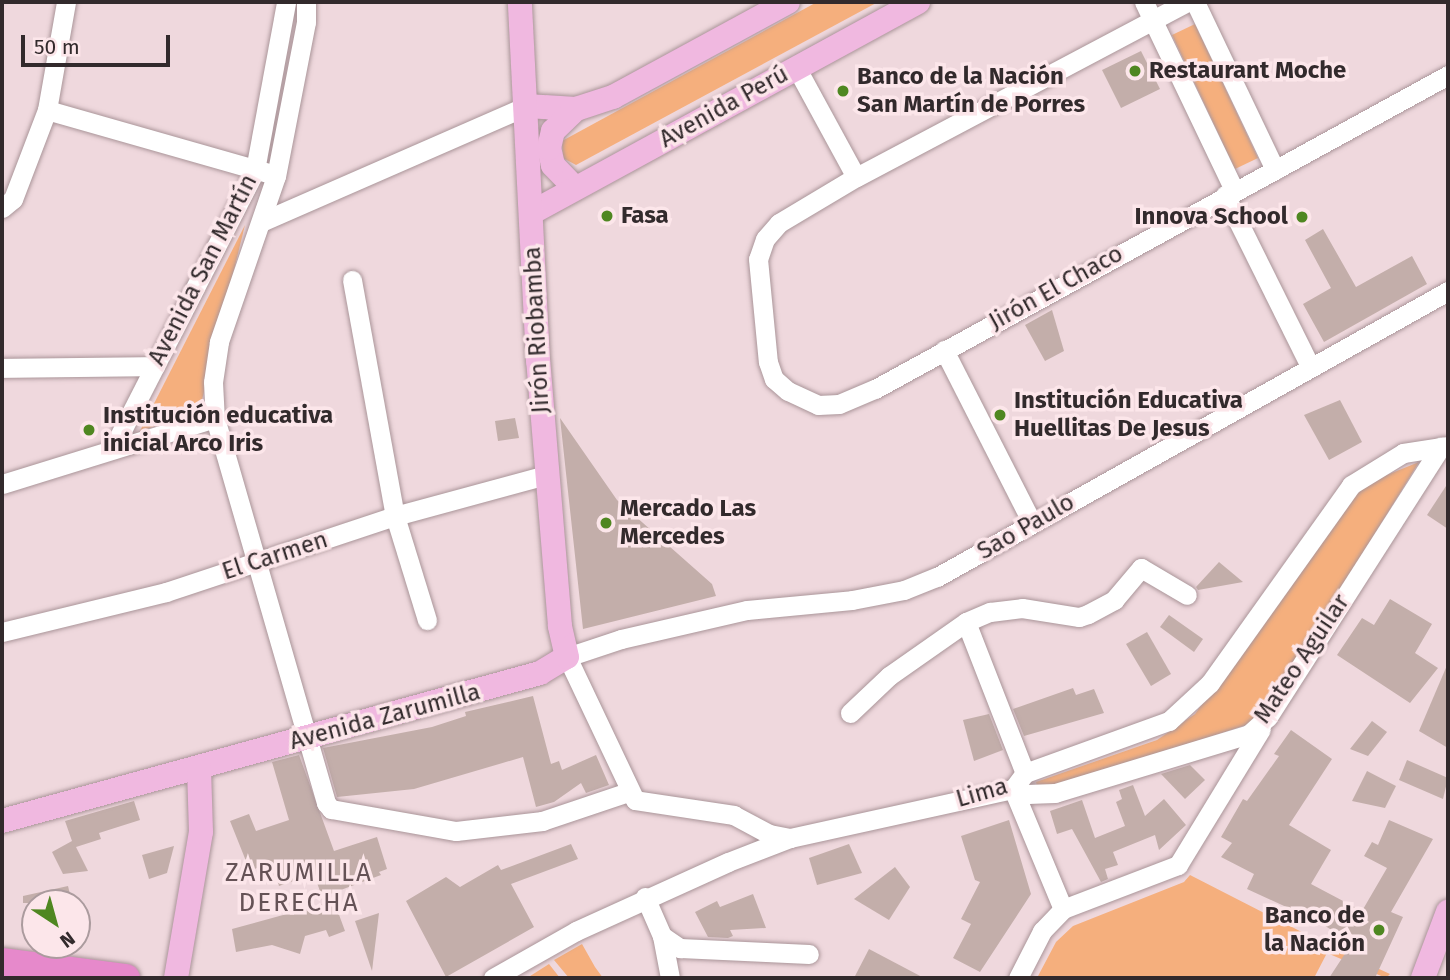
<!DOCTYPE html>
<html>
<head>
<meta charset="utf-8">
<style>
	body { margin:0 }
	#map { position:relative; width:1450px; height:980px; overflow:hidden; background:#efd8dd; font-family:"Fira Sans",sans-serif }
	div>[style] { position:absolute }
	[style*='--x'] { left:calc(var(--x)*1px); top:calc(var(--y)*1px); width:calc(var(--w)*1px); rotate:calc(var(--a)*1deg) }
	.green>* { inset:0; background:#f5af7d }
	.building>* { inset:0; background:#c3aeaa }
	.roads { filter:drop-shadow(0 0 2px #aa9599) drop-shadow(0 0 2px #aa9599) }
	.minor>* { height:19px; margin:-9.5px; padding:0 9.5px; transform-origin:9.5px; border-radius:9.5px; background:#fff }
	.major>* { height:24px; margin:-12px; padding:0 12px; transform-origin:12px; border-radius:12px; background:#f0b8e0 }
	.highway>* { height:28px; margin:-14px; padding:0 14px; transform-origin:14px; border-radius:14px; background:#e689cb }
	.dots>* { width:19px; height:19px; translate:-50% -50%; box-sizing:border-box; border:4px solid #fce6ea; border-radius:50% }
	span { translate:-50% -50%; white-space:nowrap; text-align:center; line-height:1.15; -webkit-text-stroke:7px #fce6ea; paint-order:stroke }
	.poi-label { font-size:24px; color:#322a2c; font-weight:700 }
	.left { translate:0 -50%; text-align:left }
	.right { translate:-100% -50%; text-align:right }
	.street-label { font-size:24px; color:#322a2c }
	.neighbourhood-label { font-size:26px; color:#655256; letter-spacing:2px }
	.frame { position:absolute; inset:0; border:4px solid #322a2c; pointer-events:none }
	.north { position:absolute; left:21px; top:889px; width:70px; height:70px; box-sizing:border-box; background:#fce6ea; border:2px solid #ab9b9e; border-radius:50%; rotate:144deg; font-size:19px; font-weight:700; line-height:28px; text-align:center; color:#322a2c }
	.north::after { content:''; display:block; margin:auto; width:24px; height:32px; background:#4f8721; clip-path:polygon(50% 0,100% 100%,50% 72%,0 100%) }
	.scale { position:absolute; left:21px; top:35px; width:149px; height:32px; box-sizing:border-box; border:4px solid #322a2c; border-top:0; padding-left:9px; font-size:21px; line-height:24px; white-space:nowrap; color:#322a2c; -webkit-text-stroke:5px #fce6ea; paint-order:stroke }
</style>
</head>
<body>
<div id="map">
	<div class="green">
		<i style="clip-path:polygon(817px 2px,878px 2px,576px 165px,563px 158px,562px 141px)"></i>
		<i style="clip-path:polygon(1195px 24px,1258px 158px,1235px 169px,1172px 35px)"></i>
		<i style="clip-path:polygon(245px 225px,199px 412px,140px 431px)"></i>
		<i style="clip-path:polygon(1419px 462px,1270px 704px,1249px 724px,1039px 793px,1036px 782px,1157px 740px,1195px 714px,1350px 498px,1372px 481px)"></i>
		<i style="clip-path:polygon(1190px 875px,1329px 946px,1390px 974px,1386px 978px,1327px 953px,1314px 978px,1037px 978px,1056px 942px,1073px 926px,1184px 882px)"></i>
		<i style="clip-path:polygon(582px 944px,595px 967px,603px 978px,569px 978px,554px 960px)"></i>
		<i style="clip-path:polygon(549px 964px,560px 978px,527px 978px)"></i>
	</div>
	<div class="building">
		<i style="clip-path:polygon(1141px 51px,1160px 89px,1121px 108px,1102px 70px)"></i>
		<i style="clip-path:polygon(1323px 229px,1356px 287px,1412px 256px,1427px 284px,1324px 342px,1303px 304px,1331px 288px,1305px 240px)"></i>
		<i style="clip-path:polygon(1052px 310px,1064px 351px,1045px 361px,1025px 325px)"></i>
		<i style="clip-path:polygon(1340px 400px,1362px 442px,1329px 460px,1304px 415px)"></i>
		<i style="clip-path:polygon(515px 418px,519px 438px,498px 441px,495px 421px)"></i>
		<i style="clip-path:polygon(560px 418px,617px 500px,712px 584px,716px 596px,583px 629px)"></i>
		<i style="clip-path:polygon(1448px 483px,1448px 529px,1427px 515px)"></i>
		<i style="clip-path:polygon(1219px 562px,1243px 582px,1198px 590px,1196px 587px)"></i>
		<i style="clip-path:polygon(1390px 599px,1432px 624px,1415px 653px,1438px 668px,1410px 703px,1337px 655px,1362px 618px,1374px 625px)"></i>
		<i style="clip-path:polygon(1169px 615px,1203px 639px,1194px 652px,1160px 627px)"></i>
		<i style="clip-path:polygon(1147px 632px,1171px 674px,1151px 686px,1126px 644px)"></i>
		<i style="clip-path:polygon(1448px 663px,1448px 748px,1419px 731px)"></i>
		<i style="clip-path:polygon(1073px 688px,1076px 695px,1094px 689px,1104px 713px,1024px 736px,1013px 709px)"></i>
		<i style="clip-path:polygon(533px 696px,551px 764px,559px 761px,562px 770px,596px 755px,609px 785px,586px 793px,581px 783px,554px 802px,536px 807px,523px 757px,414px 789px,337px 797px,323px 748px,432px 727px,466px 716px,465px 712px)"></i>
		<i style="clip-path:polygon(989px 714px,1003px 750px,974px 761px,963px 720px)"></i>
		<i style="clip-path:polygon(1372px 721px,1387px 732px,1368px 756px,1350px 749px)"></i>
		<i style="clip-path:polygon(1291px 730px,1332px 759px,1289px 825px,1331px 850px,1311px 884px,1362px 911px,1387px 868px,1364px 856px,1372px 842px,1378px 845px,1389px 820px,1433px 839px,1391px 912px,1403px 917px,1375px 978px,1329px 978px,1352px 943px,1319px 922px,1247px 889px,1254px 874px,1221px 857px,1232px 843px,1221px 837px,1243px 799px,1247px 801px,1279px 756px,1274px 754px)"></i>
		<i style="clip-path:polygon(299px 755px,334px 851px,377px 837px,387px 869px,379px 872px,381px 875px,322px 897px,314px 874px,279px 886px,271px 862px,250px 871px,230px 821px,249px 814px,256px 831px,289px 820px,272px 762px)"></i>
		<i style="clip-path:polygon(1407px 760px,1448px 778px,1443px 799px,1399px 780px)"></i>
		<i style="clip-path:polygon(1190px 765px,1205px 780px,1185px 799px,1161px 774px)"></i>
		<i style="clip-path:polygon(1367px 771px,1396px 786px,1385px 808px,1352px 801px)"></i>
		<i style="clip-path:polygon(1133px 785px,1145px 816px,1164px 799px,1186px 825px,1159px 850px,1155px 835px,1113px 852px,1118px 865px,1105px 869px,1108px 879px,1101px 882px,1072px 829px,1057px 834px,1050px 811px,1082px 800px,1095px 838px,1125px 826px,1116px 802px,1122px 799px,1119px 790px)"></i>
		<i style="clip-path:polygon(134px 801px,140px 820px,99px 833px,101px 839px,76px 847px,88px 871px,63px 874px,52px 852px,72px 841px,65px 821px)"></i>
		<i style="clip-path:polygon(1009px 820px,1031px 894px,980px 972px,953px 958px,971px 924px,961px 919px,980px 882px,975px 880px,961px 836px)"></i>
		<i style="clip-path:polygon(571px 844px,578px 859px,511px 884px,534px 927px,446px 977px,406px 901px,446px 877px,460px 887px,498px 865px,501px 870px)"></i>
		<i style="clip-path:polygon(849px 844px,862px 873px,817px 885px,809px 858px)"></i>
		<i style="clip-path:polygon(174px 846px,167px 873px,149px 879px,142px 855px)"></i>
		<i style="clip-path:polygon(895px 867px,910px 887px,889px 920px,854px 899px)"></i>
		<i style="clip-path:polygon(68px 886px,72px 903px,23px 903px,23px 896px)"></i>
		<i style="clip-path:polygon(753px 894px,766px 928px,730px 930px,733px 936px,728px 938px,708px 937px,695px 912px,717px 901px,720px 907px)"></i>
		<i style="clip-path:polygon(334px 901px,345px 931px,329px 937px,326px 930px,305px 936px,300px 954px,272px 945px,236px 952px,232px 929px)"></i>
		<i style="clip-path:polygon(379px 913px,372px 971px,355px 921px)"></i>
		<i style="clip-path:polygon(869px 949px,924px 978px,854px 978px)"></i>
	</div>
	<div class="roads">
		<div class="minor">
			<i style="--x:306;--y:2;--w:20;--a:90"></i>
			<i style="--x:306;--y:22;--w:157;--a:101"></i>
			<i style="--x:276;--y:176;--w:176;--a:109"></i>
			<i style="--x:219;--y:342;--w:40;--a:98.5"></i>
			<i style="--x:213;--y:382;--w:36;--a:87"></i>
			<i style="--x:215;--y:418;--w:401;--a:73.9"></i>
			<i style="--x:326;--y:803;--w:8;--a:50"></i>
			<i style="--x:331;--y:809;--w:127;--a:10"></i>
			<i style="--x:456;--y:831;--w:87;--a:-6.6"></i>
			<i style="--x:542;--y:821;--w:91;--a:-18.6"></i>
			<i style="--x:1144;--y:2;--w:208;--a:64.4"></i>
			<i style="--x:1187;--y:2;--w:374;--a:152.1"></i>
			<i style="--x:856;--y:177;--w:90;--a:149.1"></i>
			<i style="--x:779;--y:223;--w:21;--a:131"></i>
			<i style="--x:765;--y:239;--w:21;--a:109"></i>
			<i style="--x:758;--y:259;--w:103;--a:84.5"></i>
			<i style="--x:768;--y:362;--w:18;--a:71"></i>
			<i style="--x:774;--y:379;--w:18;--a:41"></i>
			<i style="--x:788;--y:391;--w:33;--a:25"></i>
			<i style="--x:818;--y:405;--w:21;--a:-3"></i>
			<i style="--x:839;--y:404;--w:39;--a:-23"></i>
			<i style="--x:875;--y:389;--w:653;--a:-28.72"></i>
			<i style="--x:1195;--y:2;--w:186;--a:64.5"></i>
			<i style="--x:796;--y:67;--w:125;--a:61.4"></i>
			<i style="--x:47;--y:110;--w:230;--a:15.9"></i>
			<i style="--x:1225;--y:195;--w:191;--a:63.6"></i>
			<i style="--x:2;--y:208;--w:14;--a:-39"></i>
			<i style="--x:13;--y:199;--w:95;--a:-69.1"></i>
			<i style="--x:47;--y:110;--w:110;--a:-80"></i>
			<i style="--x:261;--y:222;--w:289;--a:-23.6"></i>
			<i style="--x:352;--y:280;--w:240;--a:79.7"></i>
			<i style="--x:395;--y:516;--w:109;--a:72.9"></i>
			<i style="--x:944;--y:350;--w:194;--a:63"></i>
			<i style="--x:2;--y:368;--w:153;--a:-0.7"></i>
			<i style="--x:113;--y:448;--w:312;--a:-62.9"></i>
			<i style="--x:255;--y:170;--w:171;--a:-79.5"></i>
			<i style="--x:2;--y:484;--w:223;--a:-17.2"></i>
			<i style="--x:966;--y:622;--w:162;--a:68.7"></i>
			<i style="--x:2;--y:632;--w:169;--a:-13.7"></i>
			<i style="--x:166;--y:592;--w:241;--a:-18.4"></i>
			<i style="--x:395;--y:516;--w:156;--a:-15.2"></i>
			<i style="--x:850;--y:713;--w:54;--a:-43.5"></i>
			<i style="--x:889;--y:676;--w:94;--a:-35"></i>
			<i style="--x:966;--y:622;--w:26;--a:-23"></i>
			<i style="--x:990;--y:612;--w:32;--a:-7"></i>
			<i style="--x:1022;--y:608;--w:58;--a:9"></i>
			<i style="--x:1079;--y:617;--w:9;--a:-18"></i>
			<i style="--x:1088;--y:614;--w:30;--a:-28"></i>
			<i style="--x:1114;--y:600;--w:42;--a:-49.8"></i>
			<i style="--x:1141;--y:568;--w:53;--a:30.4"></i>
			<i style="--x:1013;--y:789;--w:15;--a:20"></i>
			<i style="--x:1027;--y:794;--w:28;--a:-2"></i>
			<i style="--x:1055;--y:793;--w:203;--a:-16.9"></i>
			<i style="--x:1249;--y:734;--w:25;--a:-42"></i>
			<i style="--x:1268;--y:717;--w:321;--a:-57.4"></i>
			<i style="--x:1013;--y:789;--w:130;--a:67.4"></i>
			<i style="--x:790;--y:838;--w:21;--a:-169"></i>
			<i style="--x:769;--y:834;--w:40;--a:-152"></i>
			<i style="--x:734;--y:815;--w:100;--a:-171.4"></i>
			<i style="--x:635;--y:800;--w:158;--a:-115.4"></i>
			<i style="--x:567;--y:657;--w:57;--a:-18.4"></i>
			<i style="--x:621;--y:639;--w:129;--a:-13"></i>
			<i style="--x:747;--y:610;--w:105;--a:-5.4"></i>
			<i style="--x:852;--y:600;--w:53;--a:-10.9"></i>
			<i style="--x:904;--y:590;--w:35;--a:-22"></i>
			<i style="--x:937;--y:577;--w:586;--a:-29.24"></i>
			<i style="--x:645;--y:897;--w:43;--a:66.4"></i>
			<i style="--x:662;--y:936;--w:22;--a:34"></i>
			<i style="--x:680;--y:948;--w:129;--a:2.7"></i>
			<i style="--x:662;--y:936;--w:43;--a:79.2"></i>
			<i style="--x:493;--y:978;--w:95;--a:-29.5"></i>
			<i style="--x:576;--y:931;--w:167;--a:-24.4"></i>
			<i style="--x:728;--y:862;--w:66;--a:-21.2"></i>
			<i style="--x:790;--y:838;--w:228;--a:-12.4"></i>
			<i style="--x:1013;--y:789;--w:20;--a:-53"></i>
			<i style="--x:1025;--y:773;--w:153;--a:-19.9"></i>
			<i style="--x:1169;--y:721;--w:56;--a:-42.8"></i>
			<i style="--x:1210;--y:683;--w:243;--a:-54.5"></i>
			<i style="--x:1351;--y:485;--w:61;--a:-31.6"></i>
			<i style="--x:1403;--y:453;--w:46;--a:-8.8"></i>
			<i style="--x:1018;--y:978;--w:53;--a:-62.9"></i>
			<i style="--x:1042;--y:931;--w:30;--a:-46"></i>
			<i style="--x:1063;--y:909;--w:123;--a:-20.9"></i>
			<i style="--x:1178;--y:865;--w:159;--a:-58.6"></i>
		</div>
		<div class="major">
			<i style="--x:526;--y:106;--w:50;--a:3.4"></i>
			<i style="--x:576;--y:109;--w:39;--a:-18"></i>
			<i style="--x:613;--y:97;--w:199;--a:-28.5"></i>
			<i style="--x:575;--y:188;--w:32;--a:-134"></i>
			<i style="--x:553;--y:165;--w:17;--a:-103"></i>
			<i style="--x:549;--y:148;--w:17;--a:-77"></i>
			<i style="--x:553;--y:131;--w:32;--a:-44"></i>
			<i style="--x:531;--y:213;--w:441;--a:-28.6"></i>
			<i style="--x:2;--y:821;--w:558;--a:-15.38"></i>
			<i style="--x:540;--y:673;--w:31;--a:-31"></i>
			<i style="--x:567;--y:657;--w:32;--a:-103"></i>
			<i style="--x:560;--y:626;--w:266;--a:-94.7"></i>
			<i style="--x:538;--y:361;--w:359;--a:-92.9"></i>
			<i style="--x:176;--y:978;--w:148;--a:-80.3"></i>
			<i style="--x:201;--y:832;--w:64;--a:-91.8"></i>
			<i style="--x:1423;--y:978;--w:71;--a:-69.3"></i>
		</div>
		<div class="highway">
			<i style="--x:2;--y:962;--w:125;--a:7.4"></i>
		</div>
	</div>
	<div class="dots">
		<i style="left:1135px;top:71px;background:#4f8721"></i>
		<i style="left:843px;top:91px;background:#4f8721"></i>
		<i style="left:607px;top:216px;background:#4f8721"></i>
		<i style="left:1302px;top:217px;background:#4f8721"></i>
		<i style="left:1000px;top:415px;background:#4f8721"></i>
		<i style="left:89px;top:430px;background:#4f8721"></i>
		<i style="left:606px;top:523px;background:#4f8721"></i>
		<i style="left:1379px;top:930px;background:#4f8721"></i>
	</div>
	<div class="poi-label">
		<span class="left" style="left:1149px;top:71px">Restaurant Moche</span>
		<span class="left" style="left:857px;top:91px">Banco de la Nación<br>San Martín de Porres</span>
		<span class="left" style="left:621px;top:216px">Fasa</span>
		<span class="right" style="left:1288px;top:217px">Innova School</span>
		<span class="left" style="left:1014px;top:415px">Institución Educativa<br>Huellitas De Jesus</span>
		<span class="left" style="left:103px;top:430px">Institución educativa<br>inicial Arco Iris</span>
		<span class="left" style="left:620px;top:523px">Mercado Las<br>Mercedes</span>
		<span class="right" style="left:1365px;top:930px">Banco de<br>la Nación</span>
	</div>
	<div class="street-label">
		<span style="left:724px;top:107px;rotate:-29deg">Avenida Perú</span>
		<span style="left:203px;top:270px;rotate:-63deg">Avenida San Martín</span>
		<span style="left:1056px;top:288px;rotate:-29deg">Jirón El Chaco</span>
		<span style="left:537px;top:330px;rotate:-93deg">Jirón Riobamba</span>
		<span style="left:1026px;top:527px;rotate:-30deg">Sao Paulo</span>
		<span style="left:275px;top:556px;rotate:-18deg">El Carmen</span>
		<span style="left:1302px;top:659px;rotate:-56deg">Mateo Aguilar</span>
		<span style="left:385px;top:717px;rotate:-15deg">Avenida Zarumilla</span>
		<span style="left:982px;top:793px;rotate:-16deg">Lima</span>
	</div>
	<div class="neighbourhood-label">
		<span style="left:299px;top:888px">ZARUMILLA<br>DERECHA</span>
	</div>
	<div class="frame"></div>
	<div class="north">N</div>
	<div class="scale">50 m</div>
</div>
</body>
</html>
